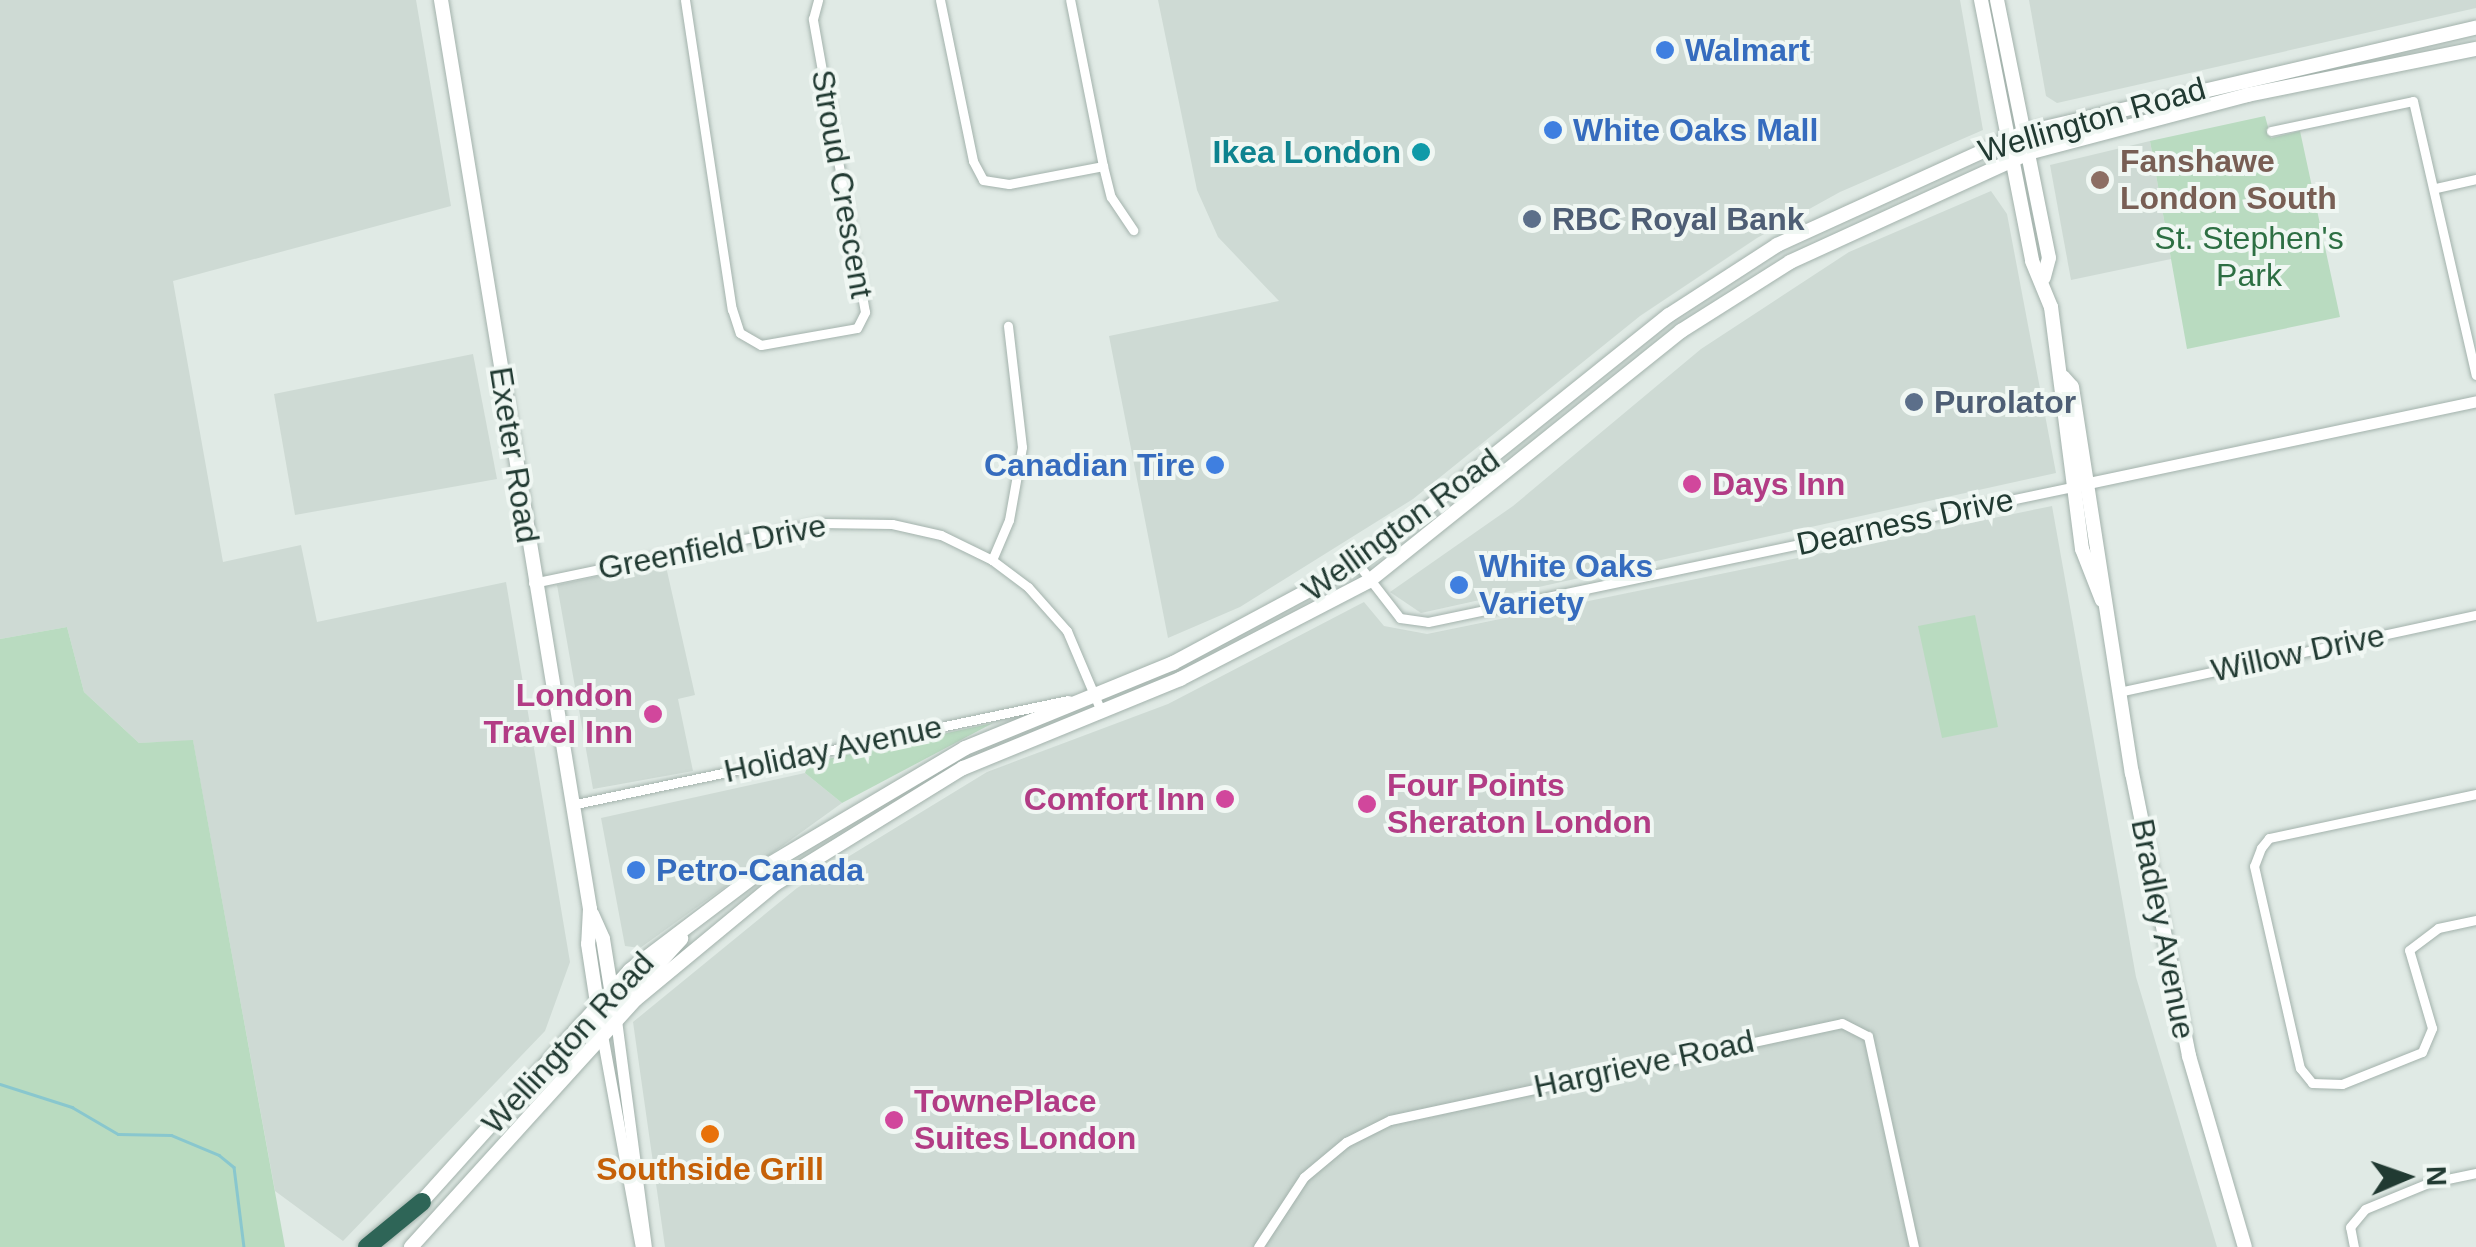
<!DOCTYPE html>
<html>
<head>
<meta charset="utf-8">
<style>
	body { margin:0 }
	#map { position:relative; width:2476px; height:1247px; overflow:hidden; background:#e0eae5; font-family:Helvetica,sans-serif }
	div>[style] { position:absolute }
	[style*='--x'] { left:calc(var(--x)*1px); top:calc(var(--y)*1px); width:calc(var(--w)*1px); rotate:calc(var(--a)*1deg) }
	.built>* { inset:0; background:#cedad4 }
	.green>* { inset:0; background:#b9dbc0 }
	.stream>* { height:2.5px; margin:-1.25px; padding:0 1.25px; transform-origin:1.25px; border-radius:1.25px; background:#89c7ce }
	.roads { filter:drop-shadow(0 0 2px #a3b2ac) drop-shadow(0 0 2px #a3b2ac) }
	.minor>* { height:9px; margin:-4.5px; padding:0 4.5px; transform-origin:4.5px; border-radius:4.5px; background:#fff }
	.tertiary>* { height:11px; margin:-5.5px; padding:0 5.5px; transform-origin:5.5px; border-radius:5.5px; background:#fff }
	.secondary>* { height:14px; margin:-7px; padding:0 7px; transform-origin:7px; border-radius:7px; background:#fff }
	.motorway>* { height:18px; margin:-9px; padding:0 9px; transform-origin:9px; border-radius:9px; background:#2e6557 }
	.dots>* { width:28px; height:28px; translate:-50% -50%; box-sizing:border-box; border:5px solid #f0f7f3; border-radius:50% }
	span { translate:-50% -50%; white-space:nowrap; text-align:center; line-height:1.15; -webkit-text-stroke:8px #f0f7f3; paint-order:stroke }
	.shop-label { font-size:32px; color:#366cbe; font-weight:700 }
	.left { translate:0 -50%; text-align:left }
	.right { translate:-100% -50%; text-align:right }
	.street-label { font-size:32px; color:#213a32 }
	.culture-label { font-size:32px; color:#0d838f; font-weight:700 }
	.education-label { font-size:32px; color:#785e54; font-weight:700 }
	.service-label { font-size:32px; color:#4e5e75; font-weight:700 }
	.park-label { font-size:32px; color:#2d6f43 }
	.hotel-label { font-size:32px; color:#b23c85; font-weight:700 }
	.food-label { font-size:32px; color:#c56008; font-weight:700 }
	.north { position:absolute; left:2356px; top:1127px; width:100px; height:100px; -webkit-text-stroke:8px #f0f7f3; paint-order:stroke; rotate:88deg; font-size:28px; font-weight:700; line-height:40px; text-align:center; color:#213a32 }
	.north::after { content:''; display:block; margin:auto; width:35px; height:45px; background:#213a32; clip-path:polygon(50% 0,100% 100%,50% 72%,0 100%) }
</style>
</head>
<body>
<div id="map">
	<div class="built">
		<i style="clip-path:polygon(0 0,416px 0,451px 206px,173px 281px,223px 562px,301px 545px,317px 622px,506px 582px,570px 962px,545px 1031px,343px 1241px,275px 1191px,193px 741px,139px 743px,84px 692px,67px 627px,0 639px)"></i>
		<i style="clip-path:polygon(1158px 0,1960px 0,1983px 130px,1840px 192px,1757px 238px,1640px 316px,1413px 499px,1240px 607px,1168px 638px,1109px 336px,1279px 301px,1218px 237px,1197px 190px)"></i>
		<i style="clip-path:polygon(2029px 0,2476px 0,2476px 8px,2057px 103px,2046px 96px)"></i>
		<i style="clip-path:polygon(2150px 141px,2171px 259px,2071px 280px,2050px 165px)"></i>
		<i style="clip-path:polygon(1991px 191px,2007px 214px,2056px 473px,1421px 613px,1390px 592px,1513px 506px,1701px 349px,1849px 252px)"></i>
		<i style="clip-path:polygon(473px 354px,497px 479px,295px 515px,274px 394px)"></i>
		<i style="clip-path:polygon(2052px 506px,2136px 977px,2217px 1247px,665px 1247px,633px 1022px,797px 888px,987px 772px,1168px 704px,1364px 602px,1384px 626px,1427px 634px)"></i>
		<i style="clip-path:polygon(665px 562px,695px 695px,678px 699px,693px 771px,593px 789px,557px 585px)"></i>
		<i style="clip-path:polygon(805px 773px,842px 803px,640px 948px,625px 946px,601px 818px)"></i>
	</div>
	<div class="green">
		<i style="clip-path:polygon(2265px 116px,2271px 138px,2300px 131px,2340px 317px,2187px 349px,2150px 141px)"></i>
		<i style="clip-path:polygon(1975px 615px,1998px 727px,1942px 738px,1918px 626px)"></i>
		<i style="clip-path:polygon(67px 627px,84px 692px,139px 743px,193px 740px,285px 1247px,0 1247px,0 639px)"></i>
		<i style="clip-path:polygon(993px 723px,842px 803px,805px 773px,809px 763px)"></i>
	</div>
	<div class="stream">
		<i style="--x:0;--y:1084;--w:76;--a:17.7"></i>
		<i style="--x:72;--y:1107;--w:53;--a:30.4"></i>
		<i style="--x:118;--y:1134;--w:53;--a:1.1"></i>
		<i style="--x:171;--y:1135;--w:52;--a:22.6"></i>
		<i style="--x:219;--y:1155;--w:19;--a:39"></i>
		<i style="--x:234;--y:1167;--w:81;--a:82.9"></i>
	</div>
	<div class="roads">
		<div class="minor">
			<i style="--x:685;--y:0;--w:313;--a:81.4"></i>
			<i style="--x:732;--y:309;--w:25;--a:72"></i>
			<i style="--x:740;--y:333;--w:24;--a:30"></i>
			<i style="--x:761;--y:345;--w:97;--a:-10"></i>
			<i style="--x:857;--y:328;--w:18;--a:-63"></i>
			<i style="--x:865;--y:312;--w:298;--a:-100.1"></i>
			<i style="--x:813;--y:19;--w:20;--a:-75"></i>
			<i style="--x:940;--y:0;--w:164;--a:78.4"></i>
			<i style="--x:973;--y:161;--w:21;--a:62"></i>
			<i style="--x:983;--y:180;--w:26;--a:9"></i>
			<i style="--x:1009;--y:184;--w:96;--a:-10.8"></i>
			<i style="--x:1103;--y:166;--w:169;--a:-101.2"></i>
			<i style="--x:2271;--y:131;--w:145;--a:-11.9"></i>
			<i style="--x:2413;--y:101;--w:281;--a:77.1"></i>
			<i style="--x:1103;--y:166;--w:32;--a:76"></i>
			<i style="--x:1111;--y:197;--w:40;--a:56"></i>
			<i style="--x:2436;--y:188;--w:41;--a:-12.7"></i>
			<i style="--x:992;--y:560;--w:43;--a:-67"></i>
			<i style="--x:1009;--y:520;--w:74;--a:-79.9"></i>
			<i style="--x:1022;--y:447;--w:122;--a:-96.6"></i>
			<i style="--x:1358;--y:564;--w:68;--a:52.1"></i>
			<i style="--x:1400;--y:618;--w:28;--a:8"></i>
			<i style="--x:1428;--y:622;--w:658;--a:-11.84"></i>
			<i style="--x:533;--y:583;--w:293;--a:-11.8"></i>
			<i style="--x:820;--y:523;--w:72;--a:0.8"></i>
			<i style="--x:892;--y:524;--w:50;--a:12.7"></i>
			<i style="--x:941;--y:535;--w:57;--a:26.1"></i>
			<i style="--x:992;--y:560;--w:45;--a:36.9"></i>
			<i style="--x:1028;--y:587;--w:59;--a:48.4"></i>
			<i style="--x:1067;--y:631;--w:87;--a:67"></i>
			<i style="--x:2119;--y:692;--w:365;--a:-12.2"></i>
			<i style="--x:2476;--y:794;--w:212;--a:168"></i>
			<i style="--x:2269;--y:838;--w:13;--a:129"></i>
			<i style="--x:2261;--y:848;--w:19;--a:111"></i>
			<i style="--x:2254;--y:866;--w:207;--a:77.2"></i>
			<i style="--x:2300;--y:1068;--w:19;--a:51"></i>
			<i style="--x:2312;--y:1083;--w:30;--a:2"></i>
			<i style="--x:2342;--y:1084;--w:86;--a:-21.8"></i>
			<i style="--x:2422;--y:1052;--w:26;--a:-67"></i>
			<i style="--x:2432;--y:1028;--w:81;--a:-106.4"></i>
			<i style="--x:2409;--y:950;--w:36;--a:-37"></i>
			<i style="--x:2438;--y:928;--w:39;--a:-12"></i>
			<i style="--x:571;--y:805;--w:508;--a:-11.93"></i>
			<i style="--x:1258;--y:1247;--w:84;--a:-56.7"></i>
			<i style="--x:1304;--y:1177;--w:55;--a:-39.8"></i>
			<i style="--x:1346;--y:1142;--w:49;--a:-26.6"></i>
			<i style="--x:1390;--y:1120;--w:462;--a:-12.1"></i>
			<i style="--x:1842;--y:1023;--w:29;--a:27"></i>
			<i style="--x:1868;--y:1036;--w:216;--a:77.7"></i>
			<i style="--x:2354;--y:1247;--w:20;--a:-101"></i>
			<i style="--x:2350;--y:1227;--w:23;--a:-50"></i>
			<i style="--x:2365;--y:1209;--w:68;--a:-22.4"></i>
			<i style="--x:2428;--y:1183;--w:49;--a:-11.8"></i>
		</div>
		<div class="tertiary">
			<i style="--x:2079;--y:485;--w:406;--a:-11.9"></i>
			<i style="--x:616;--y:1020;--w:229;--a:82.5"></i>
			<i style="--x:602;--y:1035;--w:216;--a:79.6"></i>
		</div>
		<div class="secondary">
			<i style="--x:441;--y:0;--w:921;--a:80.69"></i>
			<i style="--x:590;--y:909;--w:35;--a:93"></i>
			<i style="--x:588;--y:944;--w:92;--a:81.3"></i>
			<i style="--x:1981;--y:0;--w:266;--a:78.9"></i>
			<i style="--x:2032;--y:261;--w:50;--a:67.6"></i>
			<i style="--x:2051;--y:307;--w:244;--a:82.7"></i>
			<i style="--x:2082;--y:549;--w:55;--a:68.6"></i>
			<i style="--x:1997;--y:0;--w:263;--a:78.6"></i>
			<i style="--x:2049;--y:258;--w:20;--a:105"></i>
			<i style="--x:2063;--y:377;--w:13;--a:48"></i>
			<i style="--x:2072;--y:387;--w:391;--a:81.2"></i>
			<i style="--x:2132;--y:773;--w:289;--a:78.6"></i>
			<i style="--x:2189;--y:1056;--w:199;--a:73.7"></i>
			<i style="--x:592;--y:914;--w:27;--a:66"></i>
			<i style="--x:603;--y:939;--w:82;--a:80.9"></i>
			<i style="--x:628;--y:997;--w:79;--a:-47.6"></i>
			<i style="--x:416;--y:1208;--w:320;--a:-48"></i>
			<i style="--x:630;--y:970;--w:176;--a:-37.1"></i>
			<i style="--x:770;--y:864;--w:227;--a:-30.7"></i>
			<i style="--x:965;--y:748;--w:225;--a:-22.2"></i>
			<i style="--x:1173;--y:663;--w:210;--a:-28.2"></i>
			<i style="--x:1358;--y:564;--w:398;--a:-38.7"></i>
			<i style="--x:1669;--y:315;--w:129;--a:-32.9"></i>
			<i style="--x:1777;--y:245;--w:270;--a:-24.5"></i>
			<i style="--x:2023;--y:133;--w:465;--a:-13.1"></i>
			<i style="--x:411;--y:1247;--w:335;--a:-47.8"></i>
			<i style="--x:636;--y:999;--w:180;--a:-39.6"></i>
			<i style="--x:775;--y:884;--w:221;--a:-31.7"></i>
			<i style="--x:963;--y:768;--w:235;--a:-22.3"></i>
			<i style="--x:1180;--y:679;--w:213;--a:-27.4"></i>
			<i style="--x:1369;--y:581;--w:400;--a:-38.7"></i>
			<i style="--x:1681;--y:331;--w:129;--a:-32.3"></i>
			<i style="--x:1790;--y:262;--w:262;--a:-24.6"></i>
			<i style="--x:2028;--y:153;--w:227;--a:-14.8"></i>
			<i style="--x:2247;--y:95;--w:234;--a:-11.4"></i>
		</div>
		<div class="motorway">
			<i style="--x:367;--y:1247;--w:71;--a:-39.3"></i>
		</div>
	</div>
	<div class="dots">
		<i style="left:1665px;top:50px;background:#3f7fe0"></i>
		<i style="left:1553px;top:130px;background:#3f7fe0"></i>
		<i style="left:1421px;top:152px;background:#0f9aa8"></i>
		<i style="left:2100px;top:180px;background:#8d6e63"></i>
		<i style="left:1532px;top:219px;background:#5c6f8a"></i>
		<i style="left:1914px;top:402px;background:#5c6f8a"></i>
		<i style="left:1215px;top:465px;background:#3f7fe0"></i>
		<i style="left:1692px;top:484px;background:#d1479c"></i>
		<i style="left:1459px;top:585px;background:#3f7fe0"></i>
		<i style="left:653px;top:714px;background:#d1479c"></i>
		<i style="left:1225px;top:799px;background:#d1479c"></i>
		<i style="left:1367px;top:804px;background:#d1479c"></i>
		<i style="left:636px;top:870px;background:#3f7fe0"></i>
		<i style="left:894px;top:1120px;background:#d1479c"></i>
		<i style="left:710px;top:1134px;background:#e8710a"></i>
	</div>
	<div class="shop-label">
		<span class="left" style="left:1685px;top:50px">Walmart</span>
		<span class="left" style="left:1573px;top:130px">White Oaks Mall</span>
		<span class="right" style="left:1195px;top:465px">Canadian Tire</span>
		<span class="left" style="left:1479px;top:585px">White Oaks<br>Variety</span>
		<span class="left" style="left:656px;top:870px">Petro-Canada</span>
	</div>
	<div class="street-label">
		<span style="left:2092px;top:120px;rotate:-16deg">Wellington Road</span>
		<span style="left:842px;top:184px;rotate:80deg">Stroud Crescent</span>
		<span style="left:514px;top:455px;rotate:81deg">Exeter Road</span>
		<span style="left:1905px;top:522px;rotate:-12deg">Dearness Drive</span>
		<span style="left:1401px;top:525px;rotate:-36deg">Wellington Road</span>
		<span style="left:712px;top:547px;rotate:-11deg">Greenfield Drive</span>
		<span style="left:2298px;top:653px;rotate:-12deg">Willow Drive</span>
		<span style="left:833px;top:749px;rotate:-12deg">Holiday Avenue</span>
		<span style="left:2163px;top:929px;rotate:79deg">Bradley Avenue</span>
		<span style="left:568px;top:1043px;rotate:-47deg">Wellington Road</span>
		<span style="left:1644px;top:1064px;rotate:-12deg">Hargrieve Road</span>
	</div>
	<div class="culture-label">
		<span class="right" style="left:1401px;top:152px">Ikea London</span>
	</div>
	<div class="education-label">
		<span class="left" style="left:2120px;top:180px">Fanshawe<br>London South</span>
	</div>
	<div class="service-label">
		<span class="left" style="left:1552px;top:219px">RBC Royal Bank</span>
		<span class="left" style="left:1934px;top:402px">Purolator</span>
	</div>
	<div class="park-label">
		<span style="left:2249px;top:257px">St. Stephen's<br>Park</span>
	</div>
	<div class="hotel-label">
		<span class="left" style="left:1712px;top:484px">Days Inn</span>
		<span class="right" style="left:633px;top:714px">London<br>Travel Inn</span>
		<span class="left" style="left:1387px;top:804px">Four Points<br>Sheraton London</span>
		<span class="right" style="left:1205px;top:799px">Comfort Inn</span>
		<span class="left" style="left:914px;top:1120px">TownePlace<br>Suites London</span>
	</div>
	<div class="food-label">
		<span style="left:710px;top:1169px">Southside Grill</span>
	</div>
	<div class="north">N</div>
</div>
</body>
</html>
